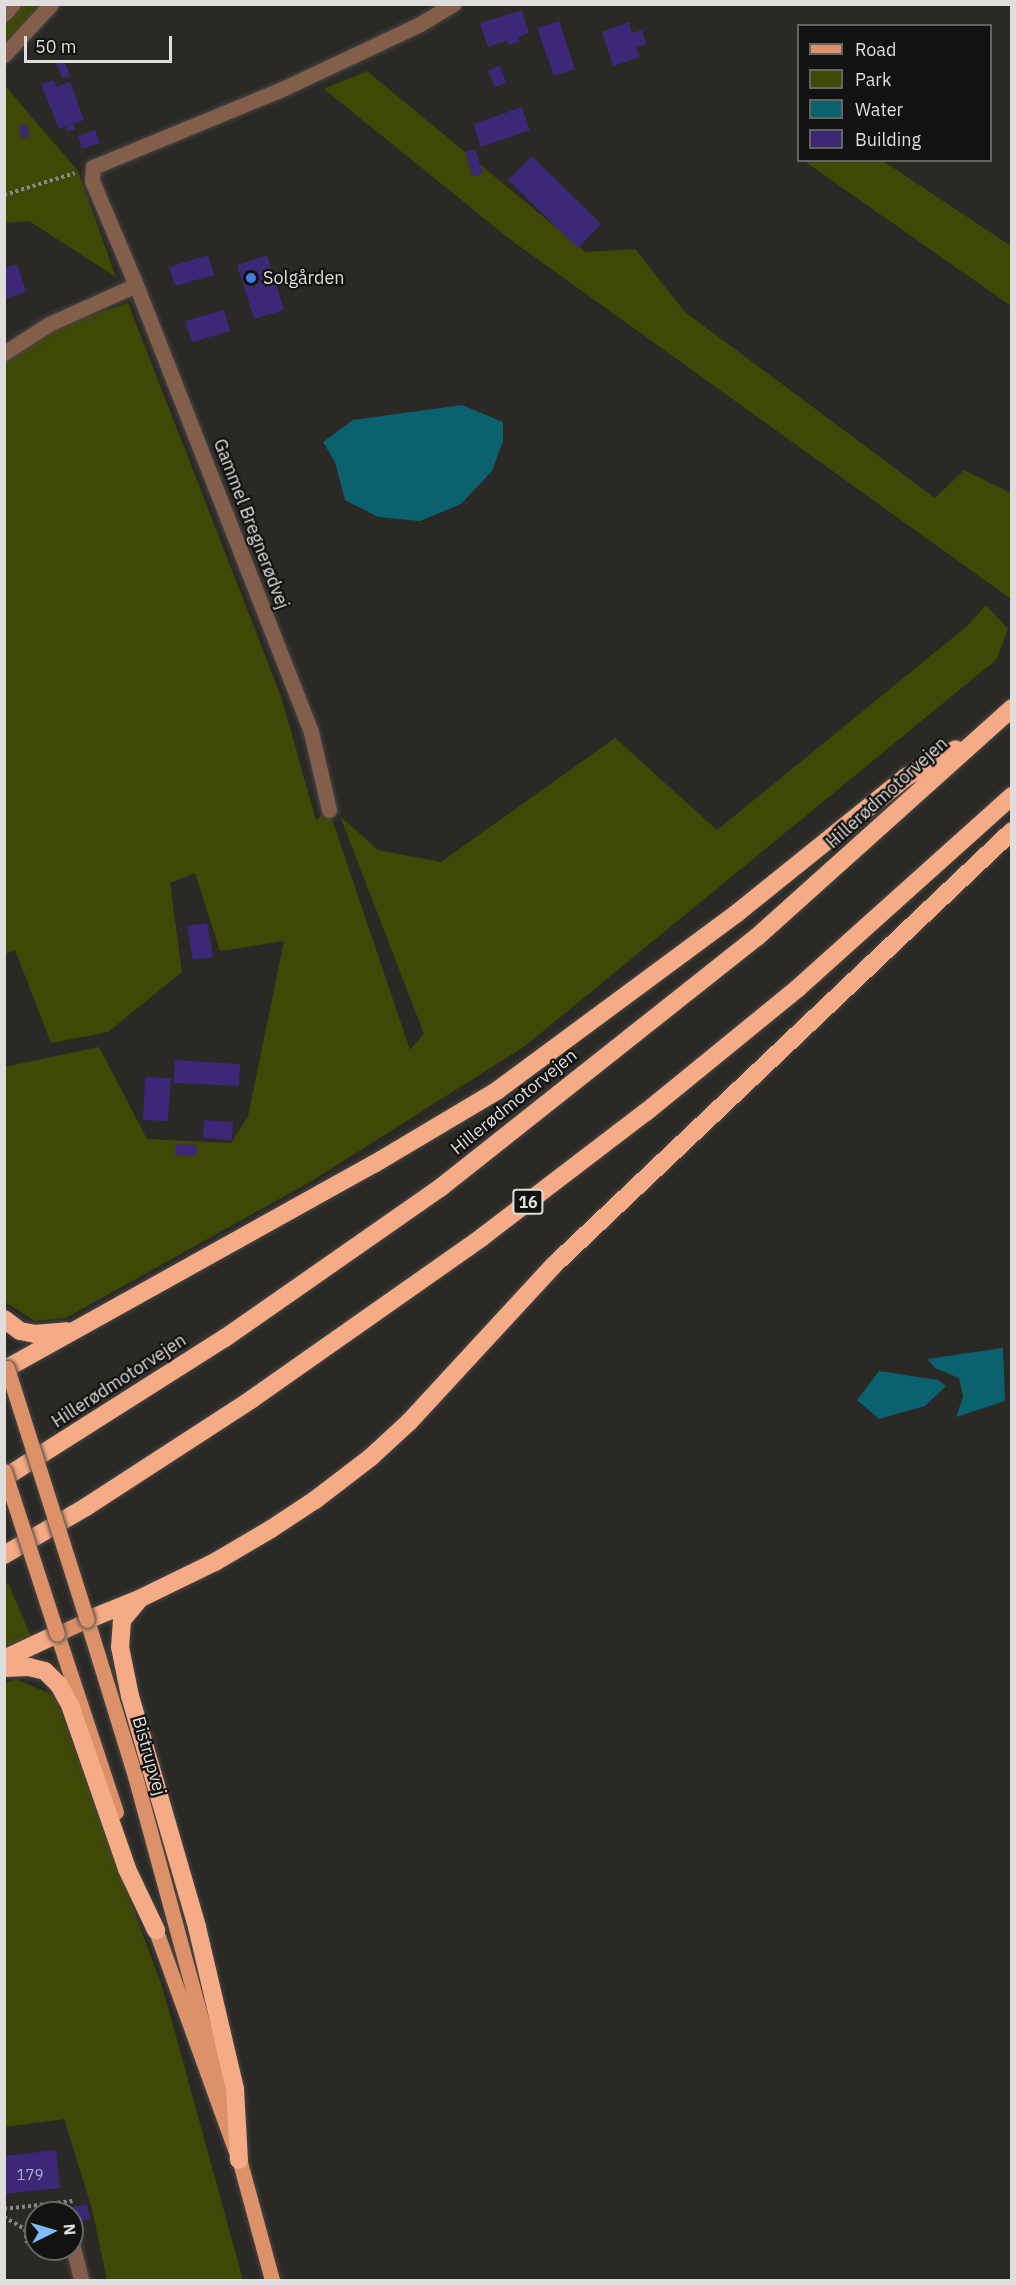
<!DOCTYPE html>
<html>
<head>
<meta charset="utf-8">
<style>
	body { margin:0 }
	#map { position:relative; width:1016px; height:2285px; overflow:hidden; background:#2a2926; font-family:"IBM Plex Sans",sans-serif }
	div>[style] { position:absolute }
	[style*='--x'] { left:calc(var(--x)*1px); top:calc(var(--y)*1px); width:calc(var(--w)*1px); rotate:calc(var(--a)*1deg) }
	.green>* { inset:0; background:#3f4805 }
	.water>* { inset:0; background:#0c616f }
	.building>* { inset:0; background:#3c2876 }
	.path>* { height:4px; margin-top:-2px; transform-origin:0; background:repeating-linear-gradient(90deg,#878683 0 3px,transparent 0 6px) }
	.roads { filter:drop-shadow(0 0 2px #474643) drop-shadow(0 0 2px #474643) }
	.minor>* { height:15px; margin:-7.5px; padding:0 7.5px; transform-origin:7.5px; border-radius:7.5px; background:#835e4b }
	.major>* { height:15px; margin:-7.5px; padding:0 7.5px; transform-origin:7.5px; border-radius:7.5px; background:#dd9169 }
	.highway>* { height:18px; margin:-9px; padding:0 9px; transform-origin:9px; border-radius:9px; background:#f5ab85 }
	.bridges { filter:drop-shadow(0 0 2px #474643) drop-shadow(0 0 2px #474643) }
	.major-bridge>* { height:15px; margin:-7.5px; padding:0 7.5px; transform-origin:7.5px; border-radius:7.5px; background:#dd9169 }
	.dots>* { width:16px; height:16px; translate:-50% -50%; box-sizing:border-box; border:3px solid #121210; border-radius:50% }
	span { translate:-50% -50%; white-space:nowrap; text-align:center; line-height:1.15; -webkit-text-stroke:4.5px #121210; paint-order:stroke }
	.number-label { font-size:15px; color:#b6b0c2 }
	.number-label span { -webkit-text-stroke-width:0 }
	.shield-label span { padding:2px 4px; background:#121210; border:2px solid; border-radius:4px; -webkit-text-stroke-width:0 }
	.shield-label { font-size:16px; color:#dfdedc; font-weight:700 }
	.poi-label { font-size:18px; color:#dfdedc }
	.left { translate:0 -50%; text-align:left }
	.street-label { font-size:18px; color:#dfdedc }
	.frame { position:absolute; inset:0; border:6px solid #dfdedc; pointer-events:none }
	.legend { position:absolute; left:797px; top:24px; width:195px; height:138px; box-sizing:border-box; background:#121210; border:2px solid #646462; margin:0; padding:8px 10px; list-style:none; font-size:18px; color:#dfdedc }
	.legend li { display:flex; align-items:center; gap:12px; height:30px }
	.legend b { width:30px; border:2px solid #646462 }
	.north { position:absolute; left:24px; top:2201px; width:60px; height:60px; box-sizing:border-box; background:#121210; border:2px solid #646462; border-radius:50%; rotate:85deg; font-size:16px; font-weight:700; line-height:24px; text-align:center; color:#dfdedc }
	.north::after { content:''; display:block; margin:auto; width:21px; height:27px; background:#7fbdfa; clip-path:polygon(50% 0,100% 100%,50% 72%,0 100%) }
	.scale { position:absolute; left:24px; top:36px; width:148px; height:27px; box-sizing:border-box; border:3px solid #dfdedc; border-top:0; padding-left:8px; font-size:18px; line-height:21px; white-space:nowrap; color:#dfdedc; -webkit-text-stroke:4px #121210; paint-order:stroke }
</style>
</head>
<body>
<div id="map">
	<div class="green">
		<i style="clip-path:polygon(22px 5px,42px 5px,5px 46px,4px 24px)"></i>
		<i style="clip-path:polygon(367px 71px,586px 252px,635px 249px,685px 312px,935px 498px,964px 470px,1011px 493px,1011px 599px,511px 240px,324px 89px)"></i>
		<i style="clip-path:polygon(6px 87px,78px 171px,116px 277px,29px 221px,5px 223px)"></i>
		<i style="clip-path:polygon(804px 161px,883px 161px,1011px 246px,1011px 306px)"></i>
		<i style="clip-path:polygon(128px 303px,281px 696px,316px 820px,329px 810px,410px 1050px,424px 1034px,340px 816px,378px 850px,441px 862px,615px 738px,717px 830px,966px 627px,986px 605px,1008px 629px,997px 659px,525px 1046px,310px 1182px,66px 1318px,35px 1321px,5px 1302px,4px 1067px,99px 1047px,147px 1139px,231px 1143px,248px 1116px,284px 941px,220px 951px,195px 873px,170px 883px,182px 972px,108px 1032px,51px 1043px,15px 950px,5px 954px,5px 361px,58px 326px)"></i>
		<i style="clip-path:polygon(8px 1583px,31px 1636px,5px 1647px,5px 1585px)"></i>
		<i style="clip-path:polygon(16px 1679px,55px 1696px,163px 1989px,243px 2280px,107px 2280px,92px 2209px,64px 2119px,5px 2127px,4px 1684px)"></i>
	</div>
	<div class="water">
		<i style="clip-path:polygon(462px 405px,503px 422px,503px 441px,492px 471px,461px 504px,420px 521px,378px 517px,345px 500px,335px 462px,323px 442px,353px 420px)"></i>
		<i style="clip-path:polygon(1003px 1348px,1005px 1401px,956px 1417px,963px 1397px,959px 1378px,935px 1368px,927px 1359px)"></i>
		<i style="clip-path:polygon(879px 1371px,938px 1380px,946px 1386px,925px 1406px,879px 1419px,857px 1400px)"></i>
	</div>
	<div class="building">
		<i style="clip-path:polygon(522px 10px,529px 33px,518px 37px,520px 42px,509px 45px,507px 41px,488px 47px,480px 23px)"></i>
		<i style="clip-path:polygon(559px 21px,575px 69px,554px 76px,537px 28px)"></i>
		<i style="clip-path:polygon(629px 22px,632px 33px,642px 30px,646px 44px,636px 47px,640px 57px,613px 66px,602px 32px)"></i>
		<i style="clip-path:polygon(64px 60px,70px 76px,62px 78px,56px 63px)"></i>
		<i style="clip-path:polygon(500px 66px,506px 83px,494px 87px,488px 70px)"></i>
		<i style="clip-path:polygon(53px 80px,56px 87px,70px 82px,84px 120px,73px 124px,75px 129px,68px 132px,66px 126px,59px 129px,41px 84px)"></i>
		<i style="clip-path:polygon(522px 107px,530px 130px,481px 147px,473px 124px)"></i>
		<i style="clip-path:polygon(26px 124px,30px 136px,22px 139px,19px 126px)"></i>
		<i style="clip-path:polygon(95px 130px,100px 143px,82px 149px,78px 136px)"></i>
		<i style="clip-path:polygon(475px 149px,483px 173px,473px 177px,465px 152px)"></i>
		<i style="clip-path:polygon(532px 156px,601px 224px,578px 248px,508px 180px)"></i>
		<i style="clip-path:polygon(208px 255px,214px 275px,175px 286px,169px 267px)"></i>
		<i style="clip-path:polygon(267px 255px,284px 310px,254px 319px,237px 265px)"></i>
		<i style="clip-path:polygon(17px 264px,26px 292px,4px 299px,4px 268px)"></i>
		<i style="clip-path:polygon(224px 310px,230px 331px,192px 342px,185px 321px)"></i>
		<i style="clip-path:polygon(207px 923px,213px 957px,193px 960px,187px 926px)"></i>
		<i style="clip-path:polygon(175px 1060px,240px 1064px,239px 1086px,174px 1083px)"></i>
		<i style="clip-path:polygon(145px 1077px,171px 1078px,168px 1121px,143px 1120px)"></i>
		<i style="clip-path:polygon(204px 1120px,233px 1122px,232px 1140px,203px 1138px)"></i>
		<i style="clip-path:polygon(176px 1144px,197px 1145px,196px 1156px,175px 1155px)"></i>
		<i style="clip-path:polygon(56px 2150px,60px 2188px,4px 2194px,4px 2156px)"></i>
		<i style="clip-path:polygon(87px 2204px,90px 2219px,72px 2223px,69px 2208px)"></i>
	</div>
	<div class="path">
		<i style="--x:4;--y:195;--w:74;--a:-17.2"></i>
		<i style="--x:4;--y:2209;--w:69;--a:-6.6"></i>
		<i style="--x:4;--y:2217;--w:24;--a:30"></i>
		<i style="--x:25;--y:2229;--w:14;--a:82"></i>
	</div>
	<div class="roads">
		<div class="minor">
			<i style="--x:4;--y:14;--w:13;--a:-48"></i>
			<i style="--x:4;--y:55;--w:69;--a:-47.3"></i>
			<i style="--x:136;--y:285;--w:480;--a:68.6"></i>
			<i style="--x:311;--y:732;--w:80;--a:77"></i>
			<i style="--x:4;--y:353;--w:54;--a:-32.8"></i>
			<i style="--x:49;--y:324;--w:95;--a:-24.1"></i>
			<i style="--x:136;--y:285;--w:113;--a:-112.9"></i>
			<i style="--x:92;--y:181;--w:14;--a:-86"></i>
			<i style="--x:93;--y:167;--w:202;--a:-22.4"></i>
			<i style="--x:280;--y:90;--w:155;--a:-25.2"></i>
			<i style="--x:420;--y:24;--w:39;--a:-31"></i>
			<i style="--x:72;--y:2243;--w:38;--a:76"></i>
		</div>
		<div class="major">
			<i style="--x:116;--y:1812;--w:188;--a:-108.3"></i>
			<i style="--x:57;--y:1634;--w:33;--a:-25"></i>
			<i style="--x:87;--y:1620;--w:163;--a:72.9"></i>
			<i style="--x:135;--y:1776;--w:522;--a:74.79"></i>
			<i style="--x:152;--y:1920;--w:244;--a:70.1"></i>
		</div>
		<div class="highway">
			<i style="--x:4;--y:1319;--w:20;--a:37"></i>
			<i style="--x:20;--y:1331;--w:15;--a:11"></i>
			<i style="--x:35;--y:1334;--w:32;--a:-5"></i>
			<i style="--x:7;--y:1368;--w:420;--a:-29.1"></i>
			<i style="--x:374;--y:1164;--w:144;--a:-30.8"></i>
			<i style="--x:498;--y:1090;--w:297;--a:-36.5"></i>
			<i style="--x:737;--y:913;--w:217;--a:-38.8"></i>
			<i style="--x:906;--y:777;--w:57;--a:-29.2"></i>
			<i style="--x:4;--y:1478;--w:262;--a:-32.4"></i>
			<i style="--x:225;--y:1338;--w:262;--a:-34.9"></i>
			<i style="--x:440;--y:1188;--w:404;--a:-38.4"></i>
			<i style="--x:757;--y:937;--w:343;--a:-41.9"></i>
			<i style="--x:4;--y:1555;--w:95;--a:-30.3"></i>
			<i style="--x:86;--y:1507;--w:198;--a:-33"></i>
			<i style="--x:252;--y:1399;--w:280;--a:-35.1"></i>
			<i style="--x:481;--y:1238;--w:208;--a:-37.4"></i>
			<i style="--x:646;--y:1112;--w:196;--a:-39.2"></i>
			<i style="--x:798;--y:988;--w:288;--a:-41.9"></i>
			<i style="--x:138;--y:1601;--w:25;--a:130"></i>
			<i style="--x:122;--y:1620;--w:27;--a:94"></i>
			<i style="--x:120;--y:1647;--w:50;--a:78.5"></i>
			<i style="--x:130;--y:1696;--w:241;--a:73.8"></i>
			<i style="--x:197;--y:1927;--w:166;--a:76.8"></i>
			<i style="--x:235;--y:2089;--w:71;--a:86.8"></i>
			<i style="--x:87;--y:1620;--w:56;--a:-22"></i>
			<i style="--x:139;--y:1599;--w:85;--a:-26"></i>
			<i style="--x:215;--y:1562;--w:65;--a:-30.5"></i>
			<i style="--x:271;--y:1529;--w:53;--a:-33.4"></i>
			<i style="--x:315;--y:1500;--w:71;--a:-37.5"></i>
			<i style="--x:371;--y:1457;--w:53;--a:-42.7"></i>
			<i style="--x:410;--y:1421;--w:212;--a:-47.3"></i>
			<i style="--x:554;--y:1265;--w:631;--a:-43.46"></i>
			<i style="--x:4;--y:1659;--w:59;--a:-25.3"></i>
			<i style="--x:4;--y:1668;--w:25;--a:-2"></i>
			<i style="--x:29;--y:1667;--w:16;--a:14"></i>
			<i style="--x:45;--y:1671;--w:20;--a:45"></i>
			<i style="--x:59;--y:1685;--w:23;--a:61"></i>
			<i style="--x:70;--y:1705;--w:174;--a:70.8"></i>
			<i style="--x:127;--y:1869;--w:68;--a:64.6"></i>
		</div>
	</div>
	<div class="bridges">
		<div class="major-bridge">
			<i style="--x:7;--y:1368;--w:264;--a:72.4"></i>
			<i style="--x:4;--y:1471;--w:171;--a:72"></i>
		</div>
	</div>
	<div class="dots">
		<i style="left:251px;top:278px;background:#3f7fe0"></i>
	</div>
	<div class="number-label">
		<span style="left:30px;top:2175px">179</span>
	</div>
	<div class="shield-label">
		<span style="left:528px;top:1202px">16</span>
	</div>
	<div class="poi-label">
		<span class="left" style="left:263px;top:278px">Solgården</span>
	</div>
	<div class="street-label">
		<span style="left:251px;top:524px;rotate:69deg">Gammel Bregnerødvej</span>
		<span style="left:887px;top:793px;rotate:-42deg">Hillerødmotorvejen</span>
		<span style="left:514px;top:1102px;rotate:-39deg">Hillerødmotorvejen</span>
		<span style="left:119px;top:1381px;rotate:-33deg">Hillerødmotorvejen</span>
		<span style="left:149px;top:1756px;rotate:74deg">Bistrupvej</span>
	</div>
	<div class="frame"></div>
	<ul class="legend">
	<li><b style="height:8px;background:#dd9169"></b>Road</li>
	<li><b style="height:16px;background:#3f4805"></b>Park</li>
	<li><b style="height:16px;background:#0c616f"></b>Water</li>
	<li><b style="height:16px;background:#3c2876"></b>Building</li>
	</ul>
	<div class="north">N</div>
	<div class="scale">50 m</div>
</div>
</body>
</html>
